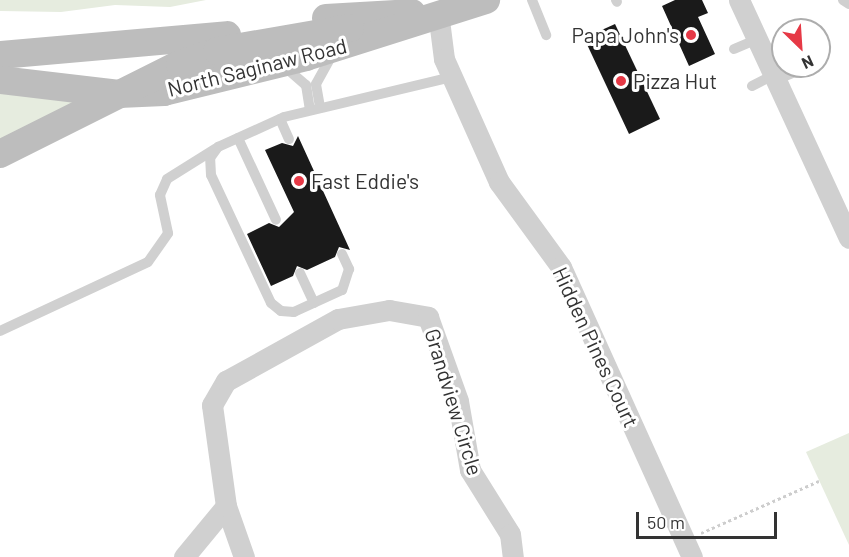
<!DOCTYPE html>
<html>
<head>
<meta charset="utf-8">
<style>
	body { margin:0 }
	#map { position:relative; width:849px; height:557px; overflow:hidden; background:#fff; font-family:Barlow,sans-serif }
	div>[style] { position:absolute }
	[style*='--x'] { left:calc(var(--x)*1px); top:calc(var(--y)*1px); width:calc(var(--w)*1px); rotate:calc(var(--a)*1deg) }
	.green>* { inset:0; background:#e6ecdf }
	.building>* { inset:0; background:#1a1a1a }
	.path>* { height:3px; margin-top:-1.5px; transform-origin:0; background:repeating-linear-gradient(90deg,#cdcdcd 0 3px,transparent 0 6px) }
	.lane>* { height:10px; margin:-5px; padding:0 5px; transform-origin:5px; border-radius:5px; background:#d0d0d0 }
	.street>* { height:21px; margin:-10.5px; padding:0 10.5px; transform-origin:10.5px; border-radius:10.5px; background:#d0d0d0 }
	.secondary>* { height:28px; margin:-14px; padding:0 14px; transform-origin:14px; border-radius:14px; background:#bdbdbd }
	.dots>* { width:16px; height:16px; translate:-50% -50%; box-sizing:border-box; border:3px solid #fff; border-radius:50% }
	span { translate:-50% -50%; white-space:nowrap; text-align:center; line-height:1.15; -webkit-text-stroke:6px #fff; paint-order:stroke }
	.poi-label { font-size:21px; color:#333 }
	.right { translate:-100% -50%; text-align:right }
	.left { translate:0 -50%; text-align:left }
	.street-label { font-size:21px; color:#333 }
	.north { position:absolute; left:771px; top:18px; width:60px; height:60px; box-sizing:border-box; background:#fff; border:2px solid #adadad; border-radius:50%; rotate:155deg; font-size:16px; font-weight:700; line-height:24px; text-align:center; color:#333 }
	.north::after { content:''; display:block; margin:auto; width:21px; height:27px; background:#e63946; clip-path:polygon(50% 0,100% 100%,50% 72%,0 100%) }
	.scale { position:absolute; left:636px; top:512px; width:141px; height:27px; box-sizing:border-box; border:3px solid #333; border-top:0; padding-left:8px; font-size:18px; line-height:21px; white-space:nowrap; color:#333; -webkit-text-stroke:4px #fff; paint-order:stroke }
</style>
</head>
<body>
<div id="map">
	<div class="green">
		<i style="clip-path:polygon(0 0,206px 0,170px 7px,115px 5px,61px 12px,0 11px)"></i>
		<i style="clip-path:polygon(0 93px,83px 101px,0 140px)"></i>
		<i style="clip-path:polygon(849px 433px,849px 545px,806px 452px)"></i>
	</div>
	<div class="building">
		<i style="clip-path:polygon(675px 0,702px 0,708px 13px,698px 17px,715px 54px,689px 66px,662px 6px)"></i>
		<i style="clip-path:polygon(615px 24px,660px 119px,629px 134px,584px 38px)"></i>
		<i style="clip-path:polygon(298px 136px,350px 250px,339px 247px,335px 257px,307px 270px,297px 266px,293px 276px,271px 286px,247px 234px,269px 223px,279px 227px,294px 212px,265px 150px,282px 143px,293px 146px)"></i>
	</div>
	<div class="path">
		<i style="--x:701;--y:533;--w:129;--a:-23.8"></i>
	</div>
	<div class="lane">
		<i style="--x:532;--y:0;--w:38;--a:68"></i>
		<i style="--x:616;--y:0;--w:2;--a:63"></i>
		<i style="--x:843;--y:0;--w:7;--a:34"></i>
		<i style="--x:734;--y:49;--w:25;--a:-23"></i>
		<i style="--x:285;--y:67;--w:28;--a:41"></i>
		<i style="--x:306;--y:85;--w:24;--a:81"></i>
		<i style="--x:776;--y:80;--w:28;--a:-23"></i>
		<i style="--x:752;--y:86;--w:25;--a:-27"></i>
		<i style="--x:320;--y:107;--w:23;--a:-100"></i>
		<i style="--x:316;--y:84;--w:33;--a:-61"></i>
		<i style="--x:280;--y:119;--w:22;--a:66"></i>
		<i style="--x:238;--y:138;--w:90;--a:65.1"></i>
		<i style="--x:342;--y:254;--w:17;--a:65"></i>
		<i style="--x:349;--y:269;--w:22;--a:108"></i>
		<i style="--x:342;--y:290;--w:53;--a:155.4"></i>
		<i style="--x:294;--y:312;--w:13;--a:-176"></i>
		<i style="--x:281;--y:311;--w:13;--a:-141"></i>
		<i style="--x:271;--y:303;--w:141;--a:-115.1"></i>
		<i style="--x:211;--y:175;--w:17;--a:-93"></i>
		<i style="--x:210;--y:158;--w:14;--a:-54"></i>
		<i style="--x:218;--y:147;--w:72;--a:-24.4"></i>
		<i style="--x:284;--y:117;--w:173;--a:-13.4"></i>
		<i style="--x:300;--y:273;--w:33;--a:65"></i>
		<i style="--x:0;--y:331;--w:163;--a:-25"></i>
		<i style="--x:148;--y:262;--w:35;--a:-55"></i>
		<i style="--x:168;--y:233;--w:39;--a:-102"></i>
		<i style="--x:160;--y:195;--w:17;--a:-66"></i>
		<i style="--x:167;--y:179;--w:57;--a:-32"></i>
	</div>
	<div class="street">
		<i style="--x:739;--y:0;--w:262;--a:65.2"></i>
		<i style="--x:438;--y:12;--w:47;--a:82.7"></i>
		<i style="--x:444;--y:59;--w:135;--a:65.9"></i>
		<i style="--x:499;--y:182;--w:105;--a:53.9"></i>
		<i style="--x:561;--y:267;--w:318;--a:65.7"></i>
		<i style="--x:226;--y:506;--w:54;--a:70.6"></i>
		<i style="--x:184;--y:557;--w:66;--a:-50.5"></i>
		<i style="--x:226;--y:506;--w:102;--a:-97.9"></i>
		<i style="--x:212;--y:405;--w:28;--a:-60"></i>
		<i style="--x:226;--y:381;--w:128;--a:-29"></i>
		<i style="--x:338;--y:319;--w:52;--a:-10"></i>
		<i style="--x:389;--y:310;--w:40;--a:10"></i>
		<i style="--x:428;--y:317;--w:89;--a:70.3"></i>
		<i style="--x:458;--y:401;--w:70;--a:80.1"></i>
		<i style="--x:470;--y:470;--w:75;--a:58"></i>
		<i style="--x:510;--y:534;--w:23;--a:83"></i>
	</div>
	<div class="secondary">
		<i style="--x:326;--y:18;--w:86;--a:-3.3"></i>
		<i style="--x:0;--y:55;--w:228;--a:-5"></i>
		<i style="--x:0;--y:80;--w:120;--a:6.7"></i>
		<i style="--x:119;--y:94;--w:45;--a:-2.5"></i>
		<i style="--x:164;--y:92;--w:146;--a:-13.8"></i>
		<i style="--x:306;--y:57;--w:189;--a:-17.6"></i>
		<i style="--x:0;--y:154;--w:201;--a:-26.6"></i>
		<i style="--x:180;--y:64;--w:39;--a:-19"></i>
		<i style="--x:217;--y:51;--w:135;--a:-9.8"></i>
	</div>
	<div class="dots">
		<i style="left:691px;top:35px;background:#e63946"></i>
		<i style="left:621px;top:81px;background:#e63946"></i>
		<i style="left:299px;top:181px;background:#e63946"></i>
	</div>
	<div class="poi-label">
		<span class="right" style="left:679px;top:35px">Papa John's</span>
		<span class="left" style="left:633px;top:81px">Pizza Hut</span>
		<span class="left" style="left:311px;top:181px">Fast Eddie's</span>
	</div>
	<div class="street-label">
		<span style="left:257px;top:67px;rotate:-14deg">North Saginaw Road</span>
		<span style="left:596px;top:347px;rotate:65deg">Hidden Pines Court</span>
		<span style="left:454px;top:402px;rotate:73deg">Grandview Circle</span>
	</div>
	<div class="north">N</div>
	<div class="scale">50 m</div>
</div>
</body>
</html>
